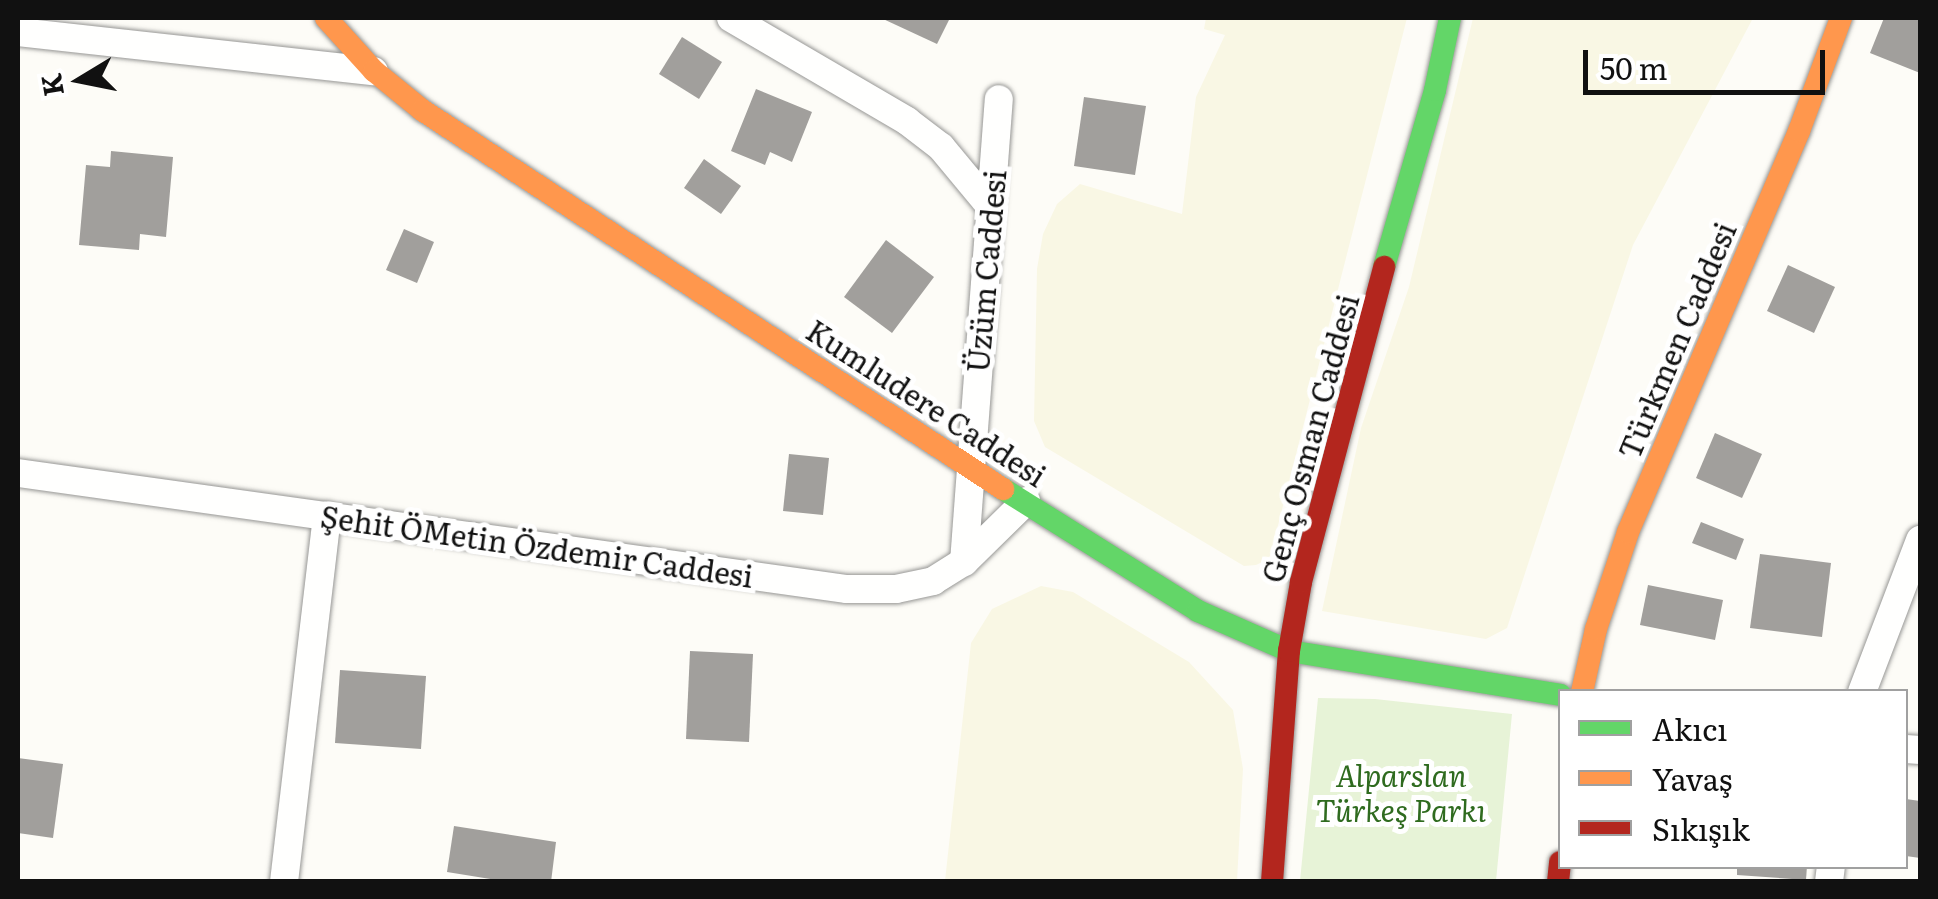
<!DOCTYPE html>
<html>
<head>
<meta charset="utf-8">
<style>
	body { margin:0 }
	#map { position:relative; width:1938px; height:899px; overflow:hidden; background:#fdfcf7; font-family:Literata,serif }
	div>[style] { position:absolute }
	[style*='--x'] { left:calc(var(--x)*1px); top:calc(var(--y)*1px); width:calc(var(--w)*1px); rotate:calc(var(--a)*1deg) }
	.farmland>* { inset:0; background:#f9f7e4 }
	.green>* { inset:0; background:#e7f3d7 }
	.building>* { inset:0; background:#a19f9c }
	.roads { filter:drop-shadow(0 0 2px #979795) drop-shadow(0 0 2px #979795) }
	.street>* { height:28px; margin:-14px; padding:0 14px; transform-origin:14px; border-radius:14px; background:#fffffe }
	.fast>* { height:22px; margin:-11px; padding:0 11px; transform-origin:11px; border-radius:11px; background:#63d668 }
	.slow>* { height:22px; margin:-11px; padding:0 11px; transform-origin:11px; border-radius:11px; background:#ff974d }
	.jam>* { height:22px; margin:-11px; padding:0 11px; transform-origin:11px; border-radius:11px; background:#b3261e }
	span { translate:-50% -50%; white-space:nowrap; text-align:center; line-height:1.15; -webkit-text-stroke:10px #fff; paint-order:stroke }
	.street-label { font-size:30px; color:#111 }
	.park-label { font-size:30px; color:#2f6b1f; font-style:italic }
	.frame { position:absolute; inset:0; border:20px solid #111; pointer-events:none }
	.legend { position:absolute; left:1558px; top:689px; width:350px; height:180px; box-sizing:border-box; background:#fff; border:2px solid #a0a0a0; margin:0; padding:12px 18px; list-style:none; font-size:30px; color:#111 }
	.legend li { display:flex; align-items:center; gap:20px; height:50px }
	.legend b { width:50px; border:2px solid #a0a0a0 }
	.north { position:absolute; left:30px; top:30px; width:100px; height:100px; -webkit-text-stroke:8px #fff; paint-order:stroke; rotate:260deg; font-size:28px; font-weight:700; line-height:40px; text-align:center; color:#111 }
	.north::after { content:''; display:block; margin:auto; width:35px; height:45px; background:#111; clip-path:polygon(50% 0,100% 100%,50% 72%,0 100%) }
	.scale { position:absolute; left:1583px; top:50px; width:242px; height:45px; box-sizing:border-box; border:5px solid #111; border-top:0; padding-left:12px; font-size:30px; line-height:35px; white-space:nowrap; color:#111; -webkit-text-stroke:8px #fff; paint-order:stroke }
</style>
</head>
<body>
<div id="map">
	<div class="farmland">
		<i style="clip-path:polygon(1206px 18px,1407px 18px,1273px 545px,1269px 559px,1256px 565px,1244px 566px,1045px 447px,1034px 421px,1037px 269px,1043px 234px,1057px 204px,1080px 184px,1182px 214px,1196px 97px,1225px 35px,1204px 29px)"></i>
		<i style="clip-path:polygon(1473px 18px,1753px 18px,1633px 245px,1507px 628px,1486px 639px,1322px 611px,1361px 428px,1409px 287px)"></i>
		<i style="clip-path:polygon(1041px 586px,1073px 592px,1189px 662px,1233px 710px,1243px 769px,1237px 881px,945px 881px,971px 643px,992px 609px)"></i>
	</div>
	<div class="green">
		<i style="clip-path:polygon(1318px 698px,1375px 699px,1512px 714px,1496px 881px,1300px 881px)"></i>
	</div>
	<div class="building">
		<i style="clip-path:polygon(881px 18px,950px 18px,937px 44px)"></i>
		<i style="clip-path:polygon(1884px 18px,1920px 18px,1920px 73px,1870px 53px)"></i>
		<i style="clip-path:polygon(682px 37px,722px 62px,699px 99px,659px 74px)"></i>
		<i style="clip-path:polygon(756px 89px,812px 112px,792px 162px,770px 152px,765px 165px,731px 151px)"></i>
		<i style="clip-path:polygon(1084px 97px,1146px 106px,1135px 175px,1074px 166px)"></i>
		<i style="clip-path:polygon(111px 151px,173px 157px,166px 237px,140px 234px,139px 250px,79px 245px,86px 165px,110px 167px)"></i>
		<i style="clip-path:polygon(704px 159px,741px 186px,721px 214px,684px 188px)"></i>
		<i style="clip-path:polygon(404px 229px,434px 242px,417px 283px,386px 270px)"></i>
		<i style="clip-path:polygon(886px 240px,934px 277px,892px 333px,844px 297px)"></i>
		<i style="clip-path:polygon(1788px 265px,1835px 287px,1814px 333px,1767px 311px)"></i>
		<i style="clip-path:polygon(1715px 433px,1762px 454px,1742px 498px,1696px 478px)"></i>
		<i style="clip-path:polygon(789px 454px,829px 458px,823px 515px,783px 511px)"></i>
		<i style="clip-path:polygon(1701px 522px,1744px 539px,1736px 560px,1692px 543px)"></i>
		<i style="clip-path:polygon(1760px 554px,1831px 563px,1822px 637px,1750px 628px)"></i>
		<i style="clip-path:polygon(1648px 585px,1723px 600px,1715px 640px,1640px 625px)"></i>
		<i style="clip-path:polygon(690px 651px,753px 654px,749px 742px,686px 739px)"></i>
		<i style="clip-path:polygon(340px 670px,426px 676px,421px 749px,335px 743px)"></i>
		<i style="clip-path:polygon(18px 758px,63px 764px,53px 838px,18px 833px)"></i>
		<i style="clip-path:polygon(1906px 799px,1920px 801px,1920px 858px,1906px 856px)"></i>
		<i style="clip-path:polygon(454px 826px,556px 842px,551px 882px,509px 882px,447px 872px)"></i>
		<i style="clip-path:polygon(1737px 866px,1807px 866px,1806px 880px,1737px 875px)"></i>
	</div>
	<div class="roads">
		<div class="street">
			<i style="--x:731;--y:18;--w:204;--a:30.3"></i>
			<i style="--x:907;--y:121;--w:43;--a:37.4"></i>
			<i style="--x:941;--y:147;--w:77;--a:50.3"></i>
			<i style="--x:18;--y:32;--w:358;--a:6.3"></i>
			<i style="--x:18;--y:473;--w:837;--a:7.97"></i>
			<i style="--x:847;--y:589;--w:49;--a:0"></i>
			<i style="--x:896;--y:589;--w:38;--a:-12"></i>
			<i style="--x:933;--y:581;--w:36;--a:-32"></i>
			<i style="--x:964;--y:562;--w:87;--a:-44.5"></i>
			<i style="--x:964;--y:562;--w:464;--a:-85.7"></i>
			<i style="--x:1862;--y:692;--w:163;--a:-69.1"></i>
			<i style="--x:1906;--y:749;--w:14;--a:4"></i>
			<i style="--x:284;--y:882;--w:369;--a:-83.3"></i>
			<i style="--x:1829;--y:882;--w:16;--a:-83"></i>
		</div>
		<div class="fast">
			<i style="--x:1384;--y:267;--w:184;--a:-73.9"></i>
			<i style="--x:1435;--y:90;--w:74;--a:-78.2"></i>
			<i style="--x:1003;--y:489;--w:230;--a:32"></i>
			<i style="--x:1198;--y:611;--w:99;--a:23.7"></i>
			<i style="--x:1289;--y:651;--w:275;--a:9.2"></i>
		</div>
		<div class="slow">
			<i style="--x:326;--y:18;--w:72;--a:47.8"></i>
			<i style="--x:374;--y:71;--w:62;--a:39.1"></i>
			<i style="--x:422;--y:110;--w:694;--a:33.12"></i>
			<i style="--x:1582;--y:692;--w:65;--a:-77.5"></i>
			<i style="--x:1596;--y:629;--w:102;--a:-71.7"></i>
			<i style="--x:1628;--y:532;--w:436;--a:-66.9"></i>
			<i style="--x:1799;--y:131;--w:121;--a:-69.6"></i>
		</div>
		<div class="jam">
			<i style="--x:1272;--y:882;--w:232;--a:-85.8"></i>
			<i style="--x:1289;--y:651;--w:70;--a:-80.1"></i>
			<i style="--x:1301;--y:582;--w:326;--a:-75.2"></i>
			<i style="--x:1558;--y:882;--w:20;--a:-84"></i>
		</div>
	</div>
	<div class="street-label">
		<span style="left:985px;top:271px;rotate:-85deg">Üzüm Caddesi</span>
		<span style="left:1676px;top:340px;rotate:-67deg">Türkmen Caddesi</span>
		<span style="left:927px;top:402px;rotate:33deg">Kumludere Caddesi</span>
		<span style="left:1309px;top:438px;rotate:-75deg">Genç Osman Caddesi</span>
		<span style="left:537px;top:545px;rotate:8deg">Şehit ÖMetin Özdemir Caddesi</span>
	</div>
	<div class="park-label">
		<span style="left:1401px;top:791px">Alparslan<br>Türkeş Parkı</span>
	</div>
	<div class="frame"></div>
	<ul class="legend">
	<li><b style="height:12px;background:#63d668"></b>Akıcı</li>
	<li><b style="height:12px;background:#ff974d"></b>Yavaş</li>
	<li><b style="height:12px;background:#b3261e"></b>Sıkışık</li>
	</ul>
	<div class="north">K</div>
	<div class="scale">50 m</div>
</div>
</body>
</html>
